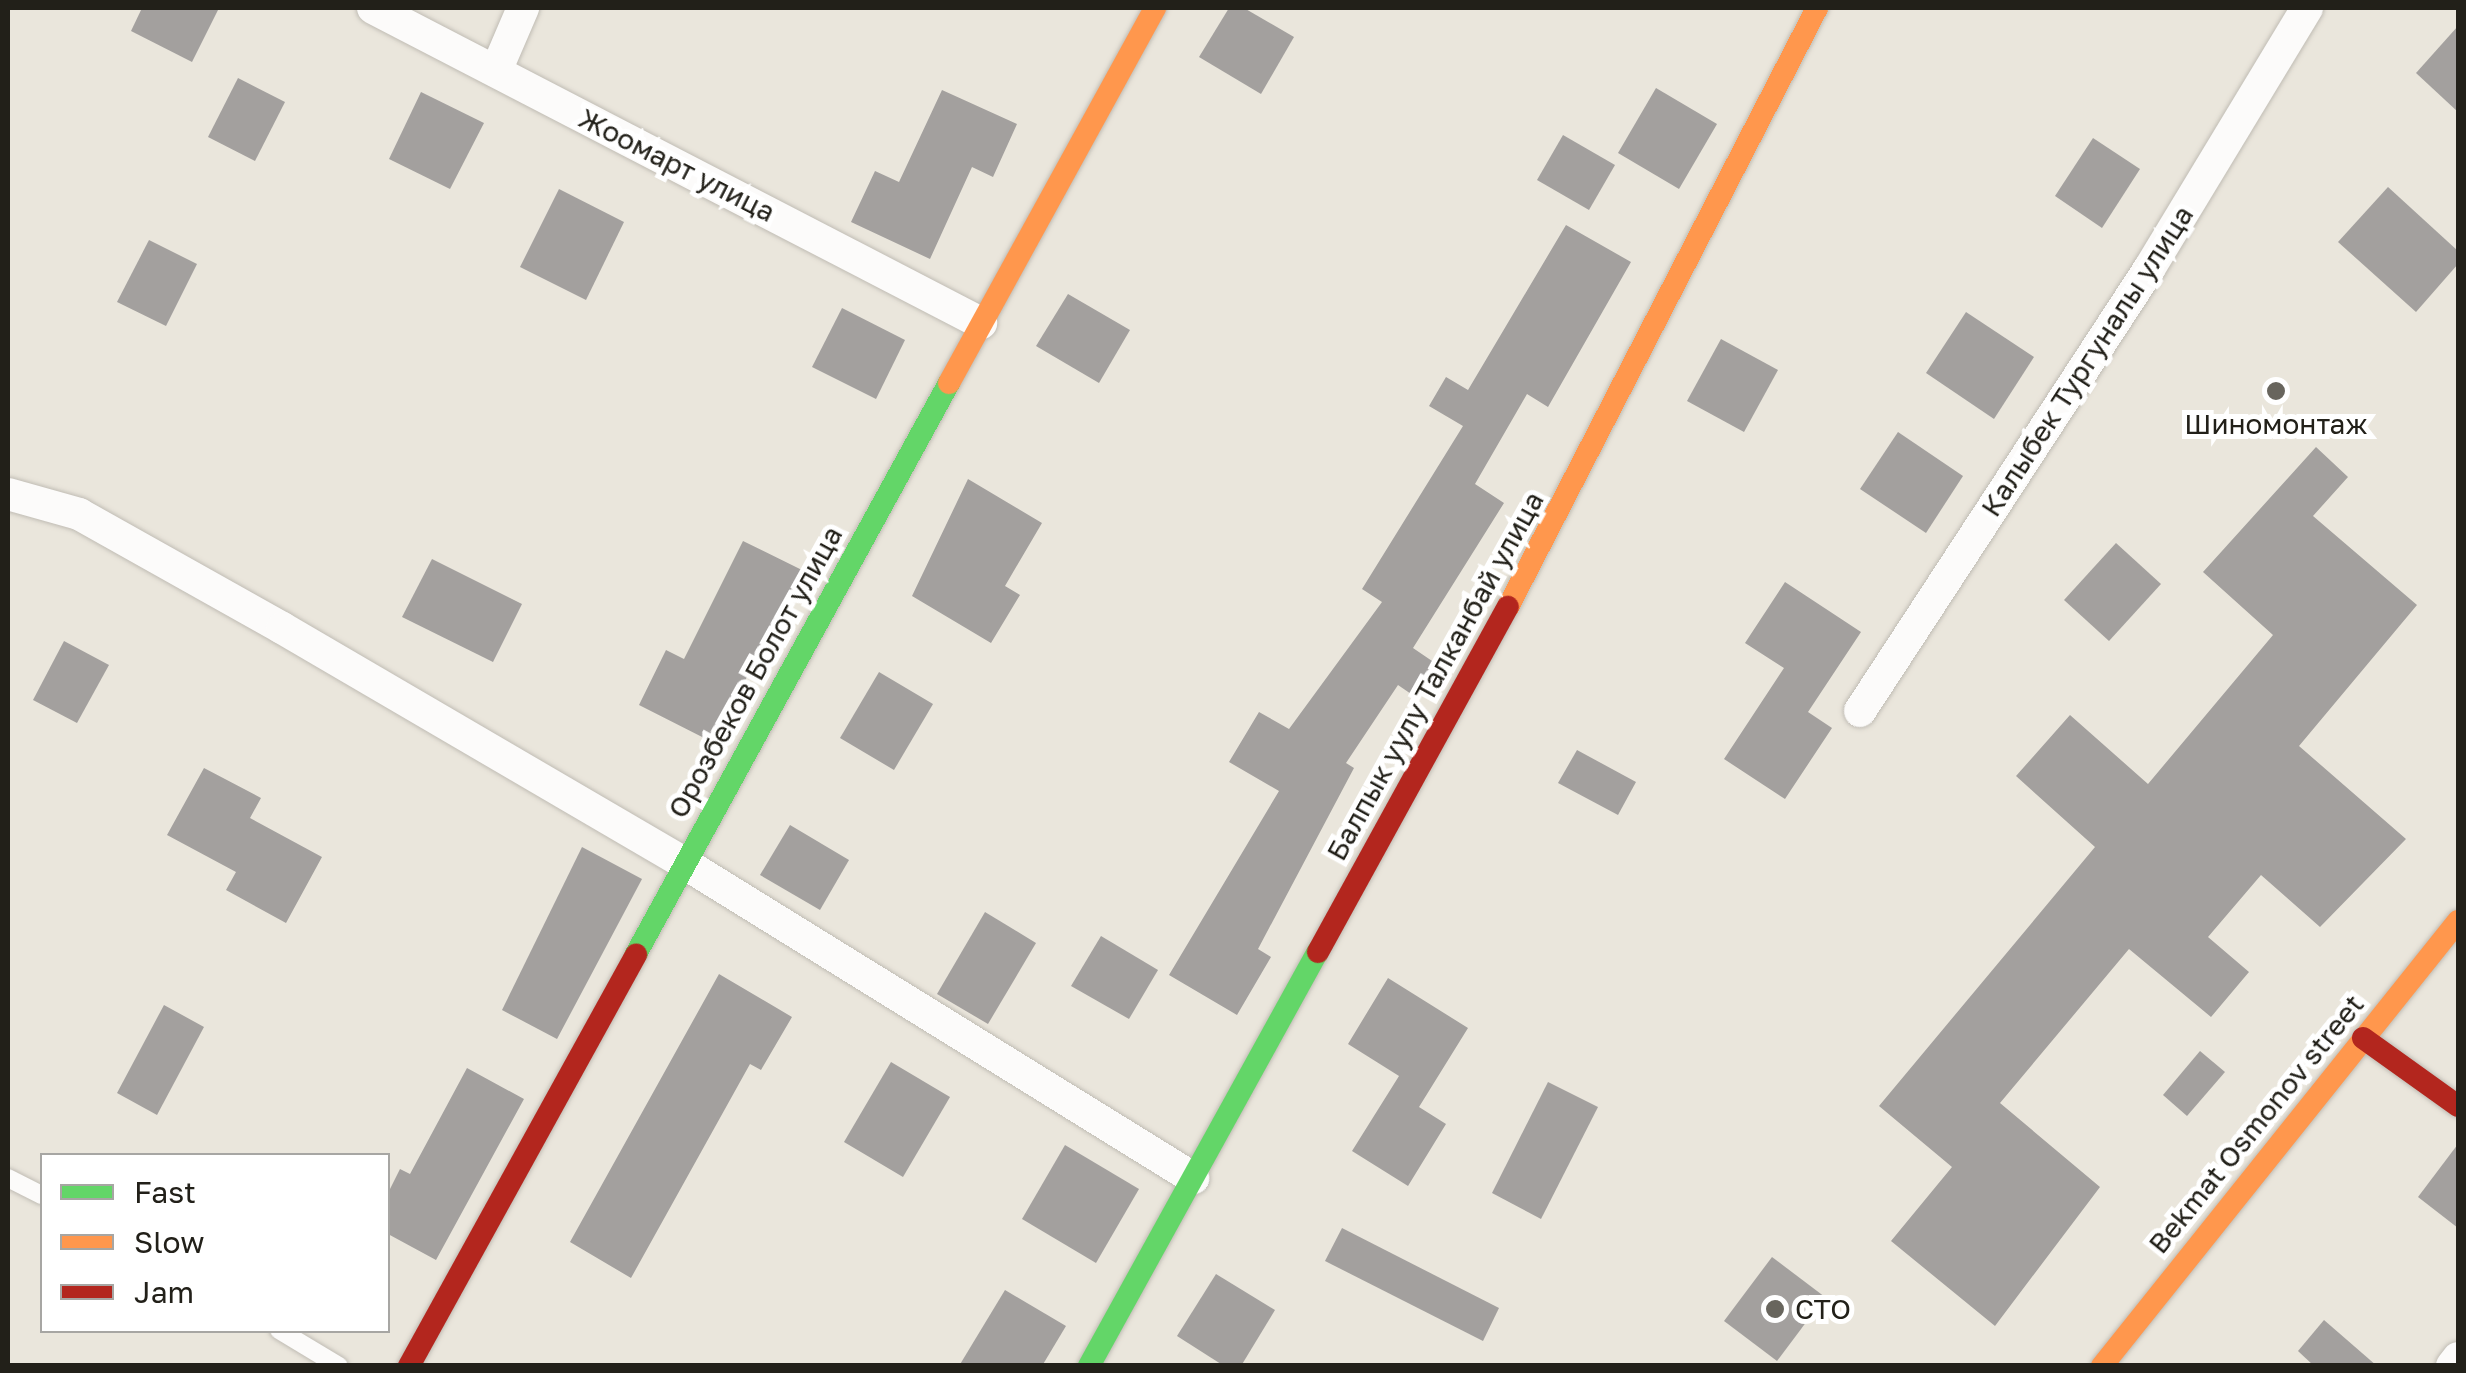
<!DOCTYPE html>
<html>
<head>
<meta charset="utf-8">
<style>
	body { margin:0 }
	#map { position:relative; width:2466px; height:1373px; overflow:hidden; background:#eae6dc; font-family:"Golos Text",sans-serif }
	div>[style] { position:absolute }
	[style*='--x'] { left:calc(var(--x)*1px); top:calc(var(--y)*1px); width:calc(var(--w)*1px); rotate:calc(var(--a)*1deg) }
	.building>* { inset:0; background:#a3a09e }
	.roads { filter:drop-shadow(0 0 2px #c0bcb4) drop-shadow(0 0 2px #c0bcb4) }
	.lane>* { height:18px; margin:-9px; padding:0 9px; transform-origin:9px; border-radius:9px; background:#fcfbfa }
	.street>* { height:32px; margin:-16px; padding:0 16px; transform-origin:16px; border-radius:16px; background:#fcfbfa }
	.fast>* { height:22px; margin:-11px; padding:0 11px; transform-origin:11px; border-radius:11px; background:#63d668 }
	.slow>* { height:22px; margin:-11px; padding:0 11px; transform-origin:11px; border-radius:11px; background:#ff974d }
	.jam>* { height:22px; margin:-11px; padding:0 11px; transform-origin:11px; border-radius:11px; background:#b3261e }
	.dots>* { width:28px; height:28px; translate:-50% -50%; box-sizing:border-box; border:5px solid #fff; border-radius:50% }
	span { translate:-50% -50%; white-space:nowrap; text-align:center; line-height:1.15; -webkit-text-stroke:10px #fff; paint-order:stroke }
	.street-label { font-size:28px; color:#222019 }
	.poi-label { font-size:28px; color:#222019 }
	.left { translate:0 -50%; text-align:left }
	.frame { position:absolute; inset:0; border:10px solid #222019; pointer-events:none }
	.legend { position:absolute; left:40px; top:1153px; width:350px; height:180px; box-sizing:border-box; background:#fff; border:2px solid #a7a6a3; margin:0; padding:12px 18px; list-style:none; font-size:30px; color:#222019 }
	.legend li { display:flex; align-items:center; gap:20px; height:50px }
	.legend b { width:50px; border:2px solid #a7a6a3 }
</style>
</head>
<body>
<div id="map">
	<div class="building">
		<i style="clip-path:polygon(142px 8px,219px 8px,192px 62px,131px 31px)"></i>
		<i style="clip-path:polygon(1229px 8px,1244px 8px,1294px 37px,1261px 94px,1199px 57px)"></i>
		<i style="clip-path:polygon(2458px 26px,2458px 112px,2416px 73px)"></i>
		<i style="clip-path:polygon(238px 78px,285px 102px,255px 161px,208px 137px)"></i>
		<i style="clip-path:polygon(1656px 88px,1717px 124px,1679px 189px,1618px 153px)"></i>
		<i style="clip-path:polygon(942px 90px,1017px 124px,993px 177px,972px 167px,930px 259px,851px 222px,875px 171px,899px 182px)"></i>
		<i style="clip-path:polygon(421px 92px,484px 123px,450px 189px,389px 159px)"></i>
		<i style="clip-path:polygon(1563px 135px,1615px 165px,1589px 210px,1537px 180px)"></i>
		<i style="clip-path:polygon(2093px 138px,2140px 169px,2102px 228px,2055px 196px)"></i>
		<i style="clip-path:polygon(2388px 187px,2458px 251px,2458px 264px,2416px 312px,2338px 242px)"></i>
		<i style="clip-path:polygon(559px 189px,624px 222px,586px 300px,520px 267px)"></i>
		<i style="clip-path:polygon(1566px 225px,1631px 262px,1548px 407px,1527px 394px,1475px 484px,1504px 503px,1413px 648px,1435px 663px,1414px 696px,1398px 685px,1346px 763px,1354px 768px,1258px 949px,1271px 957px,1237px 1015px,1169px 975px,1279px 791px,1229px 762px,1259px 712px,1289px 729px,1382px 602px,1362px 589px,1463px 426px,1429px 406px,1446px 377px,1468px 390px)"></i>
		<i style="clip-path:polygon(149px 240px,197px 264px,166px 326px,117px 302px)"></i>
		<i style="clip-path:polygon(1068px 294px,1130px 330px,1099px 383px,1036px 346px)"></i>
		<i style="clip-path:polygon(842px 308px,905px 340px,876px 399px,812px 367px)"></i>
		<i style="clip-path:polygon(1966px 312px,2034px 357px,1994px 419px,1926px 373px)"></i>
		<i style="clip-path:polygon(1721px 339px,1778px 370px,1744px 432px,1687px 401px)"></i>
		<i style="clip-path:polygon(1898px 432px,1963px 476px,1926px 533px,1860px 489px)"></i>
		<i style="clip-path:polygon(2316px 447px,2348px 477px,2313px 516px,2417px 605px,2299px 746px,2406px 839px,2320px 927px,2261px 875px,2208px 937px,2249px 972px,2211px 1017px,2129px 949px,2000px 1103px,2100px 1187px,1995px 1326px,1891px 1241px,1952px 1167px,1879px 1106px,2095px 847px,2016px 776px,2070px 715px,2148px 784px,2273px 635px,2203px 572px)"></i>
		<i style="clip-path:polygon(968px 479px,1042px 523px,1005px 586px,1020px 595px,991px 643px,912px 596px)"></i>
		<i style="clip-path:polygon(743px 541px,804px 571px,712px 742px,639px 705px,666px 650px,684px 659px)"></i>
		<i style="clip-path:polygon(2116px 543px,2161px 584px,2109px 641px,2064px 600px)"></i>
		<i style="clip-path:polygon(432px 559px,522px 604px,493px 662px,402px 617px)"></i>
		<i style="clip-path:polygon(1785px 582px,1861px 632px,1808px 712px,1832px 728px,1785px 799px,1724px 759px,1784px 668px,1745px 643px)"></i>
		<i style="clip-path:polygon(64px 641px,109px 665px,77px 723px,33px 700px)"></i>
		<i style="clip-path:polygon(879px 672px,933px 704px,894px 770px,840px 738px)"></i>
		<i style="clip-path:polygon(1577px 750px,1636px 782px,1618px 815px,1558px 783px)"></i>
		<i style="clip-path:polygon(204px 768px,261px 798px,250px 818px,322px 857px,286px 923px,226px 890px,236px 872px,167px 835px)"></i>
		<i style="clip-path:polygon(790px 825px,849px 860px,820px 910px,760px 875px)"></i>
		<i style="clip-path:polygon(582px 847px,642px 879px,557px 1039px,502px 1010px)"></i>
		<i style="clip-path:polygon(985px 912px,1036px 943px,988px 1024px,937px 994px)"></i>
		<i style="clip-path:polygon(1101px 936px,1158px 970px,1129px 1019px,1071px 986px)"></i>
		<i style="clip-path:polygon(719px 974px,792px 1017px,761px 1070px,750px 1064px,631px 1278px,570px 1242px)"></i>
		<i style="clip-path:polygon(1388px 978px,1468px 1028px,1419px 1107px,1446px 1124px,1408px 1186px,1352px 1151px,1399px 1076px,1348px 1044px)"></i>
		<i style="clip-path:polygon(164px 1005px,204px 1027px,157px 1115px,117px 1093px)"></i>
		<i style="clip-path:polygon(2200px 1051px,2225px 1072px,2187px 1116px,2163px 1095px)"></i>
		<i style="clip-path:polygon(891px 1062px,950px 1097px,903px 1177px,844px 1142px)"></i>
		<i style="clip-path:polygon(467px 1068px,524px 1099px,436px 1260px,388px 1234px,388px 1193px,400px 1169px,410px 1174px)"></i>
		<i style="clip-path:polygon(1548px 1082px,1598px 1107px,1541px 1219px,1492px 1193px)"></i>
		<i style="clip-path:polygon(2458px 1144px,2458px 1228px,2418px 1197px)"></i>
		<i style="clip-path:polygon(1065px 1145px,1139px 1189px,1096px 1263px,1022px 1219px)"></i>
		<i style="clip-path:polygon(1342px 1228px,1499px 1308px,1483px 1341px,1325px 1261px)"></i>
		<i style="clip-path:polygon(1772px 1257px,1825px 1297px,1777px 1361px,1724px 1321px)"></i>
		<i style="clip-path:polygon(1216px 1274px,1275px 1310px,1241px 1366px,1224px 1366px,1177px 1336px)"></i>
		<i style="clip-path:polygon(1005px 1290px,1066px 1326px,1042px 1366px,959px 1366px)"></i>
		<i style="clip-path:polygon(2324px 1320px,2377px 1366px,2314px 1366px,2298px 1351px)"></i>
	</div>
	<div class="roads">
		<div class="lane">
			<i style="--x:8;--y:1178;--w:38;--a:27"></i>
			<i style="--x:279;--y:1330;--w:70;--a:31"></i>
		</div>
		<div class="street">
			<i style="--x:373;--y:8;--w:685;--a:27.39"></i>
			<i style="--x:496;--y:71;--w:69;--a:-66.8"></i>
			<i style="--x:8;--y:494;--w:74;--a:15.7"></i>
			<i style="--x:79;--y:514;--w:233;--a:29.3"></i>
			<i style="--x:282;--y:628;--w:466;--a:30.3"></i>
			<i style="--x:684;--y:863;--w:599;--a:31.75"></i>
			<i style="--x:1860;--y:711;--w:528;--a:-56.82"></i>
			<i style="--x:2149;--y:269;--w:305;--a:-58.8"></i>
			<i style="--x:2452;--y:1366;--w:10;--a:-53"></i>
		</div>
		<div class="fast">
			<i style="--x:636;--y:954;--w:651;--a:-61.27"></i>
			<i style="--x:1089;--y:1366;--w:473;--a:-61.1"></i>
		</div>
		<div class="slow">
			<i style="--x:949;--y:383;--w:428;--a:-61.2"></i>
			<i style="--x:1508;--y:607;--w:674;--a:-62.71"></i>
			<i style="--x:2102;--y:1366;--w:570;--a:-51.34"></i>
		</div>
		<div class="jam">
			<i style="--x:1318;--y:952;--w:394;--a:-61.2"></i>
			<i style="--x:2363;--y:1038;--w:117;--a:35.6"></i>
			<i style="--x:409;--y:1366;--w:470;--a:-61.1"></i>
		</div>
	</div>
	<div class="dots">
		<i style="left:2276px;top:391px;background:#68655d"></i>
		<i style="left:1775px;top:1309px;background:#68655d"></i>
	</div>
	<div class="street-label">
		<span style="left:677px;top:165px;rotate:27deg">Жоомарт улица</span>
		<span style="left:2087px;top:361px;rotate:-57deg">Калыбек Тургуналы улица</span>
		<span style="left:755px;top:672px;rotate:-61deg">Орозбеков Болот улица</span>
		<span style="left:1435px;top:676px;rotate:-61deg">Балпык уулу Талканбай улица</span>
		<span style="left:2256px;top:1124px;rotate:-51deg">Bekmat Osmonov street</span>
	</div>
	<div class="poi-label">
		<span style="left:2276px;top:424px">Шиномонтаж</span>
		<span class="left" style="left:1795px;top:1309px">СТО</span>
	</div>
	<div class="frame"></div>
	<ul class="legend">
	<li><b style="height:12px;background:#63d668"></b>Fast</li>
	<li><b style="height:12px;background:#ff974d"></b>Slow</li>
	<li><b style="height:12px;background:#b3261e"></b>Jam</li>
	</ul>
</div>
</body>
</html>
